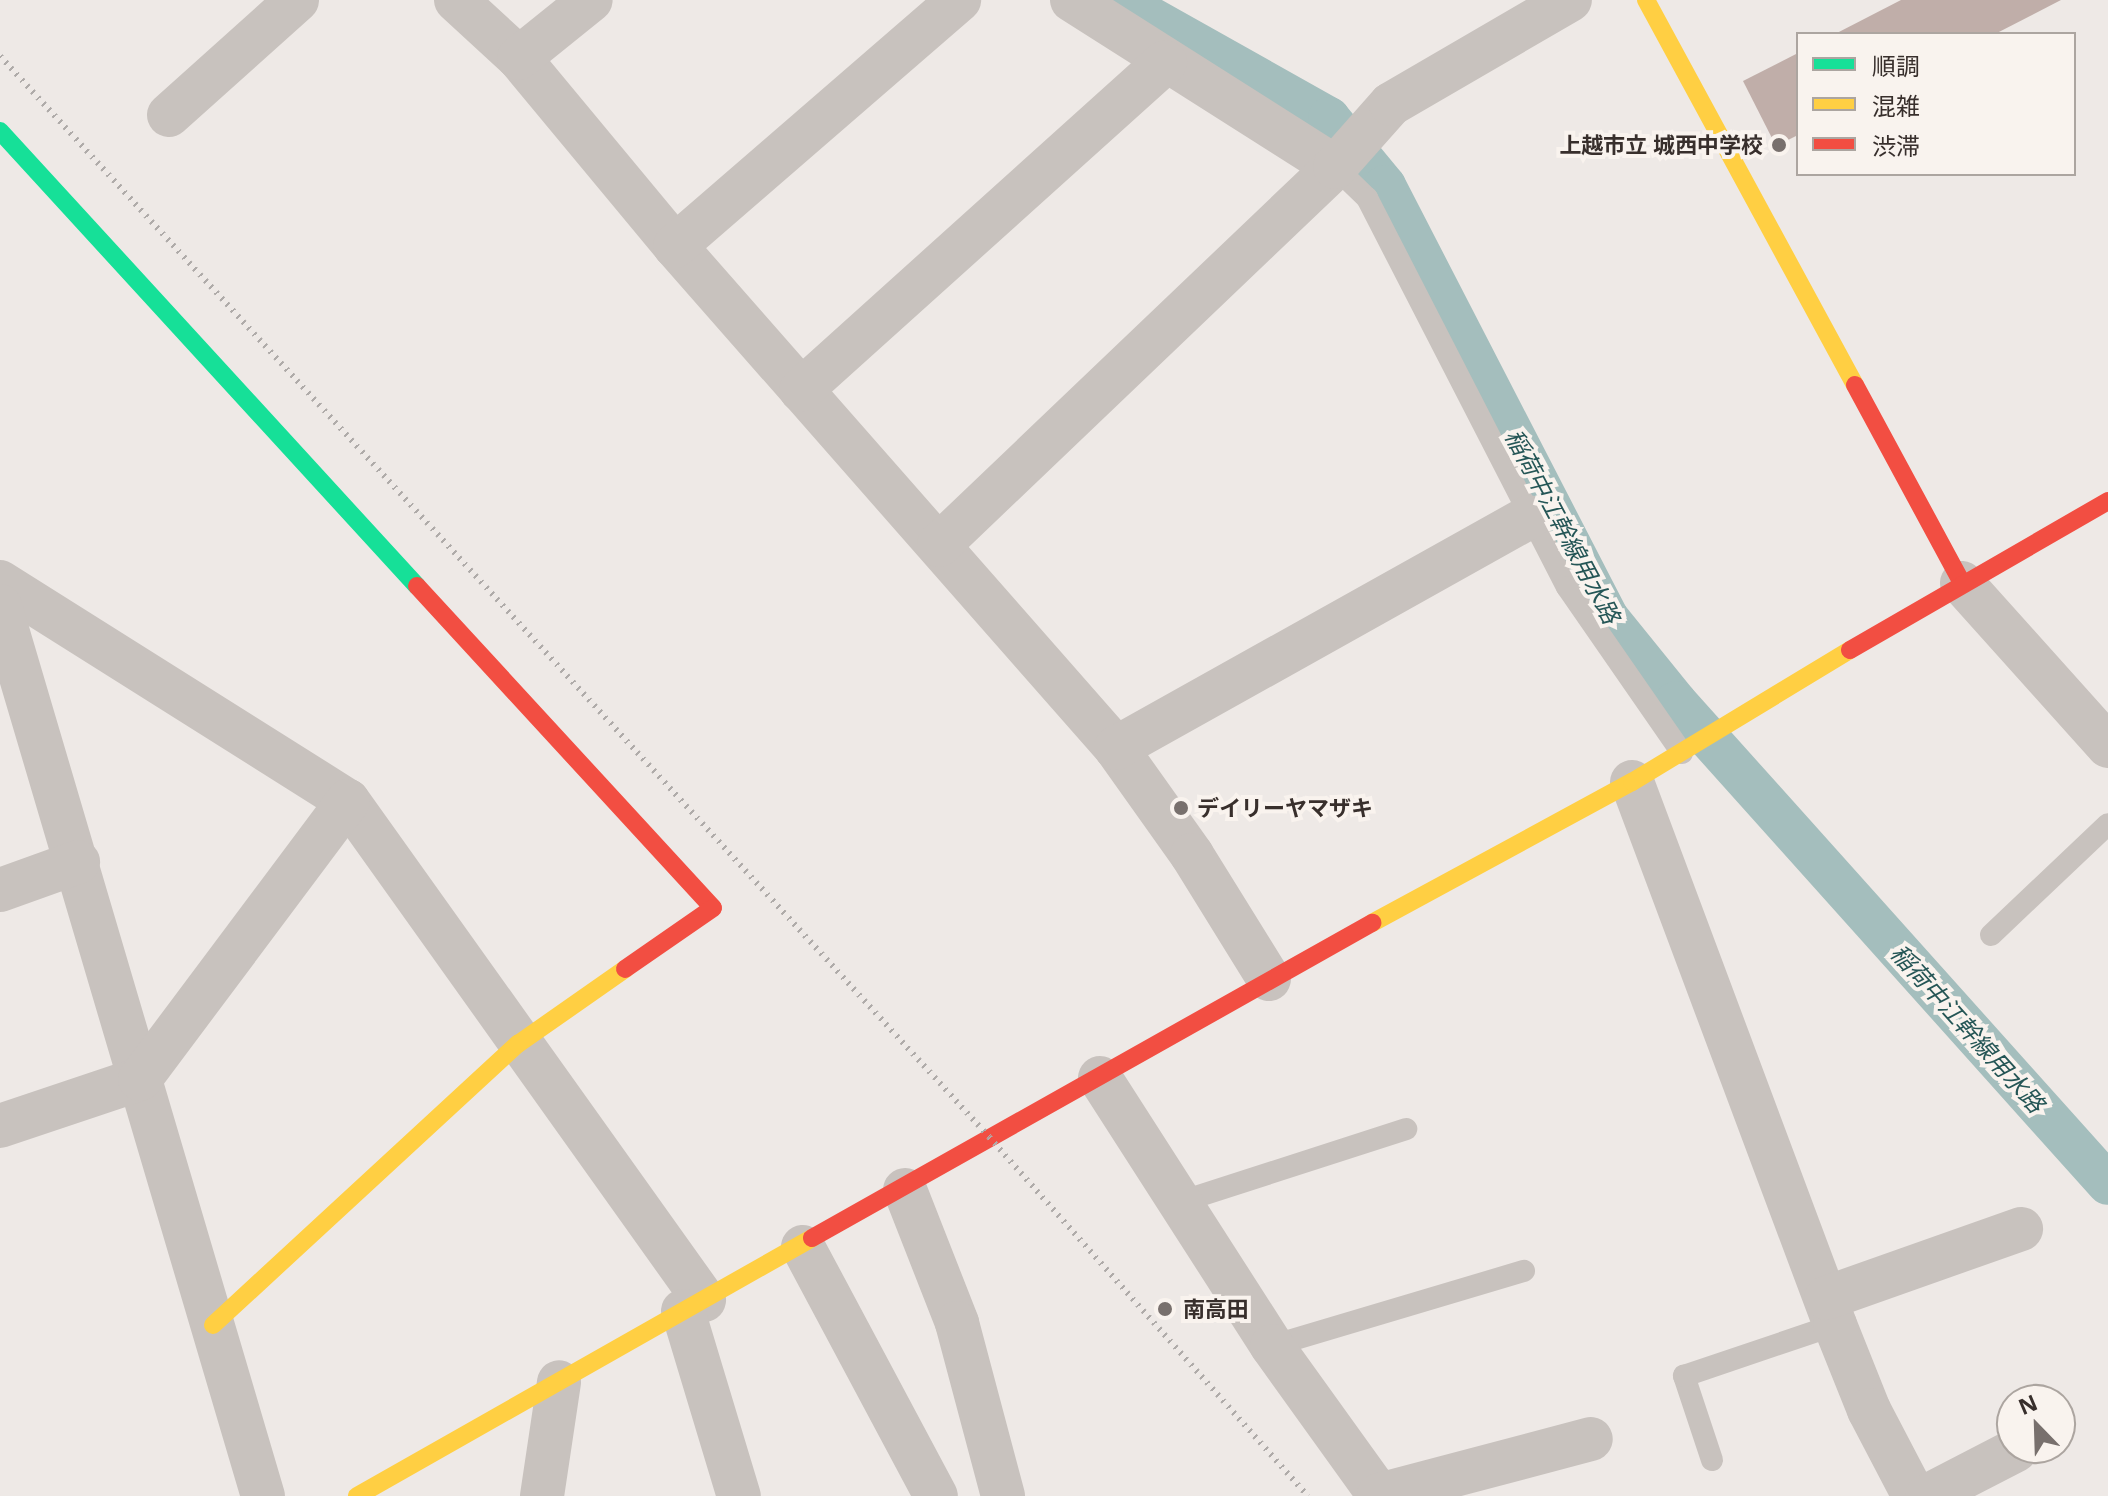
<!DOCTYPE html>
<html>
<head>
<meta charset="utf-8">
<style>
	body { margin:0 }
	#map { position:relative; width:2108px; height:1496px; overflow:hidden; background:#eee9e6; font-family:"Noto Sans","Noto Sans JP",sans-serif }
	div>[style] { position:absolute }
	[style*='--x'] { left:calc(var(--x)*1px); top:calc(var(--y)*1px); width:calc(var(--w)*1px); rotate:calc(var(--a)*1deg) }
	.canal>* { height:42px; margin:-21px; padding:0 21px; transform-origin:21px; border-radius:21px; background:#a4bebd }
	.building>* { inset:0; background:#c0aea9 }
	.lane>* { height:22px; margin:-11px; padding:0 11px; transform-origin:11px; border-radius:11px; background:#c8c2be }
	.street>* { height:44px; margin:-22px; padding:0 22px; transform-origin:22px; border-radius:22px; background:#c8c2be }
	.fast>* { height:18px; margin:-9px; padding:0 9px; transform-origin:9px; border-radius:9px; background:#16e098 }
	.slow>* { height:18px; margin:-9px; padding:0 9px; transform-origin:9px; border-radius:9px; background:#ffcf43 }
	.jam>* { height:18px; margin:-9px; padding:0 9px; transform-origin:9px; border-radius:9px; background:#f24e42 }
	.rail>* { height:6px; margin-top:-3px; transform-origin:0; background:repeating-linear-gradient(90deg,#afaba9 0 2px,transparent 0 8px) }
	.dots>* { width:22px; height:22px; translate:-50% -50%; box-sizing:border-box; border:4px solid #f9f3ee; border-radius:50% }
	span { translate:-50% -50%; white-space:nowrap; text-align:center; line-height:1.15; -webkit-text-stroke:8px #f9f3ee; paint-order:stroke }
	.poi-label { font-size:22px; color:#382f2c; font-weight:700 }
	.right { translate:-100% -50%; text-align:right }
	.left { translate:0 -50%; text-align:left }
	.water-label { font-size:24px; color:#255656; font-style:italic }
	.legend { position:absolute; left:1796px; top:32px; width:280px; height:144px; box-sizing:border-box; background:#f9f3ee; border:2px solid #aca5a0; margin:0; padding:10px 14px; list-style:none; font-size:24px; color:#382f2c }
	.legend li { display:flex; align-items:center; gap:16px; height:40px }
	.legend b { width:40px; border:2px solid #aca5a0 }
	.north { position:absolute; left:1996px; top:1384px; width:80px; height:80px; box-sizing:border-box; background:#f9f3ee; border:2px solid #aca5a0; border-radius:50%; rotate:337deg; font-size:22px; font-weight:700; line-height:32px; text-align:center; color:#382f2c }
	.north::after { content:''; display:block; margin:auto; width:28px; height:36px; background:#78706d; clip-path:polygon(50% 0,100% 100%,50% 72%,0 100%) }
</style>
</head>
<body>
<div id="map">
	<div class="canal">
		<i style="--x:1119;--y:0;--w:241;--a:29.3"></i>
		<i style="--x:1329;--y:118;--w:88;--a:50.5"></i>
		<i style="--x:1385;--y:186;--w:486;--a:62.7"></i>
		<i style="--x:1608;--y:618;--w:108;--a:51"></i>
		<i style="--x:1676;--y:702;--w:647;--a:48.13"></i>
	</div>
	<div class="building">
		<i style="clip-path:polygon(1901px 0,2061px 0,1995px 34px,1835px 34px)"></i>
		<i style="clip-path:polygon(1798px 53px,1798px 135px,1776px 146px,1743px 81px)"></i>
	</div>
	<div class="lane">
		<i style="--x:1335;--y:167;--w:45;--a:44.1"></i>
		<i style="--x:1367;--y:198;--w:437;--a:62.8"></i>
		<i style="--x:1567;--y:587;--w:202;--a:55.3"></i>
		<i style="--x:1991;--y:935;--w:161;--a:-43.5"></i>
		<i style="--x:1177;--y:1203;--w:241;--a:-17.9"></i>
		<i style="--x:1272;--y:1346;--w:263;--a:-16.6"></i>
		<i style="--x:1712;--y:1460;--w:89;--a:-108.4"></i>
		<i style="--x:1684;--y:1376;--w:159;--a:-18.7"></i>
	</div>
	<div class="street">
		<i style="--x:456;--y:0;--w:86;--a:42.6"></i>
		<i style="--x:519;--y:58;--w:244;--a:50.3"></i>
		<i style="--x:675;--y:246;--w:668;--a:48.7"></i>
		<i style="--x:1116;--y:748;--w:131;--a:54.6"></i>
		<i style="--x:1192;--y:855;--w:146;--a:58.2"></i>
		<i style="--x:1072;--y:0;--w:312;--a:32.4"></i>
		<i style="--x:519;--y:58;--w:92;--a:-38.9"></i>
		<i style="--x:169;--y:115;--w:172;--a:-41.9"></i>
		<i style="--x:675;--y:246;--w:376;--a:-40.9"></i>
		<i style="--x:801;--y:390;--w:490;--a:-42"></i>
		<i style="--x:939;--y:545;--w:547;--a:-43.67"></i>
		<i style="--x:1335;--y:167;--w:84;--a:-48.4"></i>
		<i style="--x:1391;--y:104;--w:207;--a:-30.2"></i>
		<i style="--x:0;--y:582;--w:411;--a:32.2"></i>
		<i style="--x:348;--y:801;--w:613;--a:54.49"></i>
		<i style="--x:1962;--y:583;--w:219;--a:48.1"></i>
		<i style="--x:0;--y:606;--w:928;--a:73.54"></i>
		<i style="--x:1116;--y:748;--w:473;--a:-29.2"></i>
		<i style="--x:1632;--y:782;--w:580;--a:69.5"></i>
		<i style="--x:1835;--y:1325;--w:92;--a:68.2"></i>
		<i style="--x:1869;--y:1410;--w:97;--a:62.4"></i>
		<i style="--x:0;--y:890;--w:83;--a:-19.7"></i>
		<i style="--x:1100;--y:1078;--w:318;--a:57.3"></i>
		<i style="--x:1272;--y:1346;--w:183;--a:54.3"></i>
		<i style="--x:1379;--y:1495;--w:219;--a:-14.8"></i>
		<i style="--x:0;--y:1126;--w:148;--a:-18.6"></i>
		<i style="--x:140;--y:1079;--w:347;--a:-53.2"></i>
		<i style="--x:905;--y:1190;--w:143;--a:68.6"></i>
		<i style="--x:957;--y:1323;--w:179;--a:75.1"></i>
		<i style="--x:803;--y:1247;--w:282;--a:61.9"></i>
		<i style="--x:1826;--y:1298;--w:207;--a:-19.5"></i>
		<i style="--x:683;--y:1311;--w:193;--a:73.2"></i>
		<i style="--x:542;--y:1496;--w:115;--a:-81.5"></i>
		<i style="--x:1927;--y:1496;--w:100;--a:-27.3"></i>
	</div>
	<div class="fast">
		<i style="--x:0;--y:131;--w:617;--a:47.5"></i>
	</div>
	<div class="slow">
		<i style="--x:1646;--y:0;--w:438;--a:61.5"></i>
		<i style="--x:1372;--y:923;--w:296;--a:-28.5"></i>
		<i style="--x:1632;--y:782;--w:255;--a:-31.2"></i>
		<i style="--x:213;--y:1325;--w:415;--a:-42.7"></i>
		<i style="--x:518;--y:1044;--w:131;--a:-35"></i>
		<i style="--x:357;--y:1496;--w:523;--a:-29.55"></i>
	</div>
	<div class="jam">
		<i style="--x:1855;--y:385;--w:225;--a:61.6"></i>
		<i style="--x:417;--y:586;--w:437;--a:47.4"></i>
		<i style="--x:713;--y:908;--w:107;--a:145.3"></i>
		<i style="--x:1850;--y:650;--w:298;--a:-30"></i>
		<i style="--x:812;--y:1238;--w:643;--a:-29.36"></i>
	</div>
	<div class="rail">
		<i style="--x:0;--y:56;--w:1465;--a:47.54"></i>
		<i style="--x:989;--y:1137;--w:480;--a:48.4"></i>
	</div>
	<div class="dots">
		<i style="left:1779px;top:145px;background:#78706d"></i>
		<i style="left:1181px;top:808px;background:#78706d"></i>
		<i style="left:1165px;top:1309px;background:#78706d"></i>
	</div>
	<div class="poi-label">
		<span class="right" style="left:1763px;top:145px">上越市立 城西中学校</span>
		<span class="left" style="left:1197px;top:808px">デイリーヤマザキ</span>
		<span class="left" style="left:1183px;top:1309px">南高田</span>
	</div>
	<div class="water-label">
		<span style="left:1563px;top:526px;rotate:62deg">稲荷中江幹線用水路</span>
		<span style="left:1968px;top:1028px;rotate:48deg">稲荷中江幹線用水路</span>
	</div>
	<ul class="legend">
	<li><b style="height:10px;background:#16e098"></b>順調</li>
	<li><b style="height:10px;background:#ffcf43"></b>混雑</li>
	<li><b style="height:10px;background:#f24e42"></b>渋滞</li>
	</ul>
	<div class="north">N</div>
</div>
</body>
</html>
